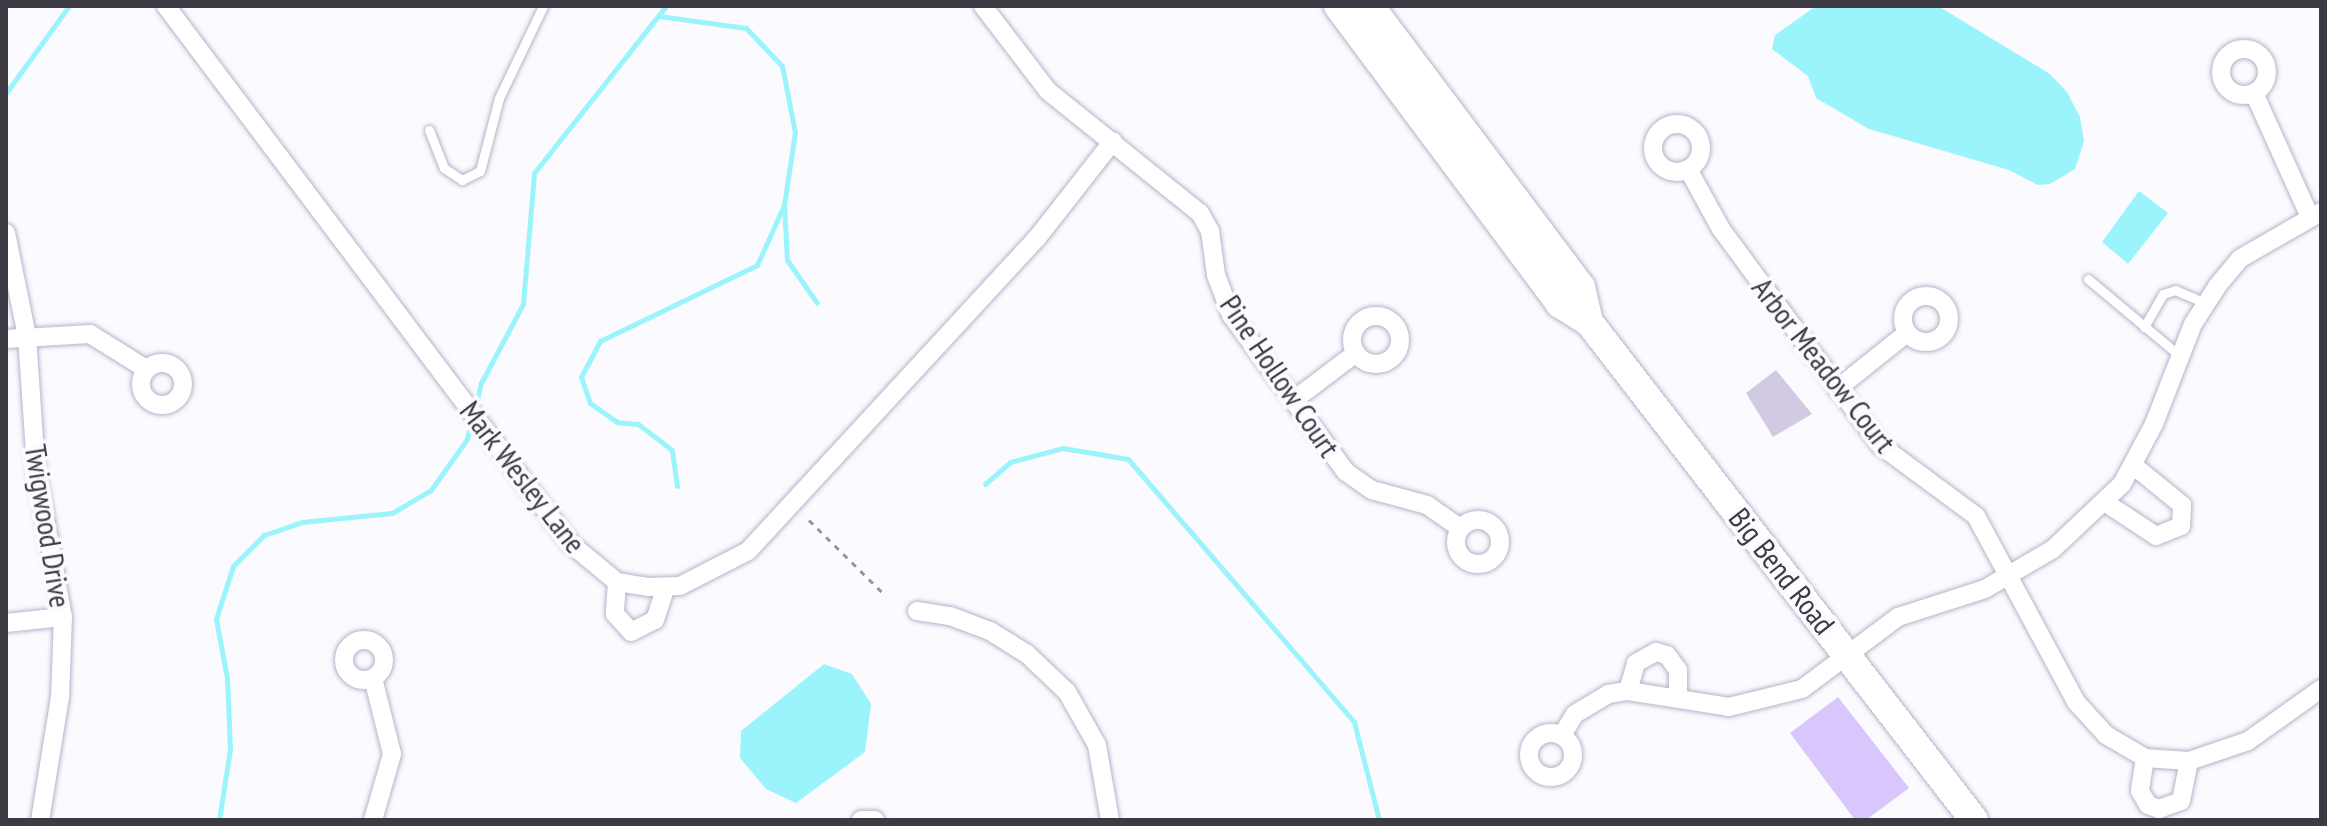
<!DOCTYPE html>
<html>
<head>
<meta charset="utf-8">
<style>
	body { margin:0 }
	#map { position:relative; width:2327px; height:826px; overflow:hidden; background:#fbfaff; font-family:"PT Sans Narrow",sans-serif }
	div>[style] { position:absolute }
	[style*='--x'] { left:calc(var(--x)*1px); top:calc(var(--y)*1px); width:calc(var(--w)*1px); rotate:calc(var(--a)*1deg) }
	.green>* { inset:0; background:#d8c6fd }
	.water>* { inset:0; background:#9bf4fc }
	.stream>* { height:5px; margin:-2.5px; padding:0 2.5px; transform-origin:2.5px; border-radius:2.5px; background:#9bf4fc }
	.building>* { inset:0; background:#d1cae2 }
	.path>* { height:3px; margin-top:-1.5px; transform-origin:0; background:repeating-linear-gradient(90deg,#96949b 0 6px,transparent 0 12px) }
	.roads { filter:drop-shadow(0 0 2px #b9b2ca) drop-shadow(0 0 2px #b9b2ca) }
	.lane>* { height:9px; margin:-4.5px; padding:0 4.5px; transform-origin:4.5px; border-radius:4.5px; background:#fff }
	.street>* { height:18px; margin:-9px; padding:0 9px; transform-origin:9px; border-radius:9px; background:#fff }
	.street>.ring { margin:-9px; padding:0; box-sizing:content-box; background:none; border:18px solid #fff; border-radius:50% }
	.primary>* { height:28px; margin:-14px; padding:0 14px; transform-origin:14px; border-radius:14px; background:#fff }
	span { translate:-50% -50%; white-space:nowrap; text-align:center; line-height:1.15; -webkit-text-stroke:8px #fbfaff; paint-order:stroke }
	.street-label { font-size:30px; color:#3d3a44 }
	.frame { position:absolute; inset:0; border:8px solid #3d3a44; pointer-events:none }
</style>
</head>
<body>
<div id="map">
	<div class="green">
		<i style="clip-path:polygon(1838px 697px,1909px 788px,1866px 820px,1855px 820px,1790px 733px)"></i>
	</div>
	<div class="water">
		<i style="clip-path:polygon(1816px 6px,1938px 6px,2050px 74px,2067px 92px,2080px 117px,2084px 141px,2075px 169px,2050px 184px,2038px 185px,2009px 170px,1869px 129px,1816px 98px,1808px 76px,1772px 49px,1775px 35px)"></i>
		<i style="clip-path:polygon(2139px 191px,2168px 213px,2128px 264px,2102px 242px)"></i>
		<i style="clip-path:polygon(824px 664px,852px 674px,871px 704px,865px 752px,796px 803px,766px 789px,740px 758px,741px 731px)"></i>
	</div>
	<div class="stream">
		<i style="--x:659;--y:16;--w:88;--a:7.9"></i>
		<i style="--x:746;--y:28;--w:52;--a:46.5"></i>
		<i style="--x:782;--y:66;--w:67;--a:78.9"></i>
		<i style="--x:795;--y:132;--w:74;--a:98.6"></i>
		<i style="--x:784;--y:205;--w:55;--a:86.9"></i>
		<i style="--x:787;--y:260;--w:52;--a:55.1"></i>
		<i style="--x:6;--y:93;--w:107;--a:-54.1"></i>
		<i style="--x:475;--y:408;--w:26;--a:-77"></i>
		<i style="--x:481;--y:383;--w:89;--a:-62"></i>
		<i style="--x:523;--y:304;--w:131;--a:-85.2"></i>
		<i style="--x:534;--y:173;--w:213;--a:-51.7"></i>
		<i style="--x:985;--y:484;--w:33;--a:-41"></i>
		<i style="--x:1010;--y:462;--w:55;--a:-14.8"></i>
		<i style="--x:1063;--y:448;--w:66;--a:9.6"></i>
		<i style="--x:1128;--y:459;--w:347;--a:49.3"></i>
		<i style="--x:1354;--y:722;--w:101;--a:75.7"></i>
		<i style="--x:677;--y:486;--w:36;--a:-98"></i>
		<i style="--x:672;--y:450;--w:43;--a:-142.6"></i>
		<i style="--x:638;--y:424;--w:21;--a:-175"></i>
		<i style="--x:617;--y:422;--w:33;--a:-145"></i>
		<i style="--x:590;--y:403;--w:28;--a:-109"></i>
		<i style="--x:581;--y:377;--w:41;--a:-62.2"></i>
		<i style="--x:600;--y:341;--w:174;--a:-25.8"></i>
		<i style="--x:757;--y:265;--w:66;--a:-65.8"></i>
		<i style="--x:219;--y:820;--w:72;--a:-81.2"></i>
		<i style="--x:230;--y:749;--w:71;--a:-92.4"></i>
		<i style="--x:227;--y:678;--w:60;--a:-100.6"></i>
		<i style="--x:216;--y:619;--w:56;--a:-72.2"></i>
		<i style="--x:233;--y:566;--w:44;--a:-45"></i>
		<i style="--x:264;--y:535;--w:40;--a:-18.9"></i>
		<i style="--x:302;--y:522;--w:90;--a:-5.7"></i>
		<i style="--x:392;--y:513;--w:45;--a:-30.5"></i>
		<i style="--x:431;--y:490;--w:62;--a:-54.8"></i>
		<i style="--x:467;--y:439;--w:17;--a:-77"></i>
	</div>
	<div class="building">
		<i style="clip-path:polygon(1776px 370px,1812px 414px,1773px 437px,1746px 393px)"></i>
	</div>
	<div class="path">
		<i style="--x:809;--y:520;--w:105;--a:44.6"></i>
	</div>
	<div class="roads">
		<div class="lane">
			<i style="--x:429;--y:130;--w:41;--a:68.5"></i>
			<i style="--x:444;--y:168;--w:22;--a:34"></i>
			<i style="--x:462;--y:180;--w:20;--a:-27"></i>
			<i style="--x:480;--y:171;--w:75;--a:-75.4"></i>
			<i style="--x:499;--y:98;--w:102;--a:-64.4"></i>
			<i style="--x:2088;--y:279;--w:119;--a:39.9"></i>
			<i style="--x:2144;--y:327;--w:38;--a:-60"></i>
			<i style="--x:2163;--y:294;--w:13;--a:-18"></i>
			<i style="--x:2175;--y:290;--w:34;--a:23"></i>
		</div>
		<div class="street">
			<i style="--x:166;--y:6;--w:673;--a:53.03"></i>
			<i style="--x:571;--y:544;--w:60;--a:39.6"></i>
			<i style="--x:617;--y:582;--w:31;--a:9"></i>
			<i style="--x:648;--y:587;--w:32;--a:-2"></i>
			<i style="--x:680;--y:586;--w:76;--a:-27.2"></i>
			<i style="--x:748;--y:551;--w:426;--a:-47.3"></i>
			<i style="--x:1037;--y:238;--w:123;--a:-51.9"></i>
			<i style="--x:983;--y:6;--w:107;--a:52.6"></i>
			<i style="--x:1048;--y:91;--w:195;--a:38.8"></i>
			<i style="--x:1200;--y:213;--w:21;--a:61"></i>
			<i style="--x:1210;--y:231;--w:44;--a:82.2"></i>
			<i style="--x:1216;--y:275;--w:43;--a:69.4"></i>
			<i style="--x:1231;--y:315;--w:195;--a:53.8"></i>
			<i style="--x:1346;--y:472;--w:32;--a:35"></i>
			<i style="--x:1372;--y:490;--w:57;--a:15.3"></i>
			<i style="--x:1427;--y:505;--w:40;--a:34.9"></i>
			<i class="ring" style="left:2221px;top:49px;width:28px;height:28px"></i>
			<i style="--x:2254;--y:93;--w:136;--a:65.7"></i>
			<i class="ring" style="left:1653px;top:124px;width:30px;height:30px"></i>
			<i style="--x:1688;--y:169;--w:68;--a:61.2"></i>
			<i style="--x:1721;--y:229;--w:268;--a:53.6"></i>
			<i style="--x:1880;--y:445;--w:119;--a:36.5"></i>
			<i style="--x:1976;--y:516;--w:211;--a:61.7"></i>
			<i style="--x:2076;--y:702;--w:45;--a:47.7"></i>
			<i style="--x:2106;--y:735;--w:45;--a:30.5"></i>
			<i style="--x:2145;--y:758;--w:44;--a:3.9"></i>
			<i style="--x:2189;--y:761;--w:62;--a:-18.7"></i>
			<i style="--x:2248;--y:741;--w:90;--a:-35.5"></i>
			<i style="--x:6;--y:233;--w:105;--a:78.5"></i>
			<i style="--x:27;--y:336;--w:133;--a:86.1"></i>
			<i style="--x:36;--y:469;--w:150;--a:79.7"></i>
			<i style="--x:63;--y:617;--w:80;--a:92.1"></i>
			<i style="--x:60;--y:697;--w:125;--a:99.2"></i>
			<i class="ring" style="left:1903px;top:296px;width:28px;height:28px"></i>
			<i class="ring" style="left:1352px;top:316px;width:30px;height:30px"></i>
			<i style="--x:6;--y:339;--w:84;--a:-3.4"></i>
			<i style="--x:90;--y:334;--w:66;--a:32"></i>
			<i class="ring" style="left:141px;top:363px;width:24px;height:24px"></i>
			<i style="--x:1837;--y:389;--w:90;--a:-38.7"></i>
			<i style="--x:1294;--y:400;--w:78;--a:-37.2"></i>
			<i style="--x:2106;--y:503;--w:60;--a:33.4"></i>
			<i style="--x:2156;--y:536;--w:27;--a:-22"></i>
			<i style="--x:2181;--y:526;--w:21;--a:-87"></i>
			<i style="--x:2182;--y:505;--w:63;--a:-140.8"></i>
			<i class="ring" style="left:1456px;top:520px;width:26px;height:26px"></i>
			<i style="--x:617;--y:582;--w:32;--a:94"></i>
			<i style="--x:615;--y:614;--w:24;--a:48"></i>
			<i style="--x:631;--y:632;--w:27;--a:-27"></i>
			<i style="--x:655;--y:620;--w:35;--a:-72"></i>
			<i style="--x:917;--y:611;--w:33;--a:9"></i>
			<i style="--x:950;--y:616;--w:43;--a:20.6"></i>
			<i style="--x:990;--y:631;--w:44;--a:31.9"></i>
			<i style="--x:1027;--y:654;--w:55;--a:43.5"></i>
			<i style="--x:1067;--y:692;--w:61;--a:60.5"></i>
			<i style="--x:1097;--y:745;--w:76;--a:80.2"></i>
			<i style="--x:6;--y:623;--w:57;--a:-6"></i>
			<i class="ring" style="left:344px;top:640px;width:22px;height:22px"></i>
			<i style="--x:1628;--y:691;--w:29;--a:-74"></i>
			<i style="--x:1636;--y:663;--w:23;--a:-29"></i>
			<i style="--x:1656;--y:652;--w:11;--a:15"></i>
			<i style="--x:1667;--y:655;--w:19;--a:54"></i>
			<i style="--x:1678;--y:670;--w:28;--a:90"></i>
			<i class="ring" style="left:1529px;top:733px;width:26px;height:26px"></i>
			<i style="--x:1562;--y:735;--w:25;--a:-58"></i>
			<i style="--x:1575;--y:714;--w:39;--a:-31"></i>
			<i style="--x:1608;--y:694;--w:20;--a:-9"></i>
			<i style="--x:1628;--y:691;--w:102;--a:9"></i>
			<i style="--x:1729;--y:707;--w:75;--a:-13.9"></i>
			<i style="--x:1802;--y:689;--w:120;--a:-36.9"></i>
			<i style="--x:1898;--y:617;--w:91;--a:-17.8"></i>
			<i style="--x:1985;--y:589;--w:79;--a:-30.5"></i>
			<i style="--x:2053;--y:549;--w:95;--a:-43.3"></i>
			<i style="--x:2122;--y:484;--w:68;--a:-61.9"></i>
			<i style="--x:2154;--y:424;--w:107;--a:-68.7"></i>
			<i style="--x:2193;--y:324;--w:46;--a:-57.3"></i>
			<i style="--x:2218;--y:285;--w:35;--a:-50"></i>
			<i style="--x:2241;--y:258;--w:92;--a:-29.9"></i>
			<i style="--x:2145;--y:758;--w:33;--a:99"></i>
			<i style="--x:2140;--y:791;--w:16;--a:60"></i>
			<i style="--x:2148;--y:805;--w:12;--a:20"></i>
			<i style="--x:2159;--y:809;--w:23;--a:-20"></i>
			<i style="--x:2181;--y:801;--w:41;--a:-78.7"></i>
			<i style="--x:373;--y:820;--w:69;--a:-73.9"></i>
			<i style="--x:392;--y:754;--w:78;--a:-104"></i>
			<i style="--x:861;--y:820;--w:14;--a:0"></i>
		</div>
		<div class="primary">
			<i style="--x:1338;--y:6;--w:372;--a:53.3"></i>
			<i style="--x:1560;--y:304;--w:34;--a:32"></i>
			<i style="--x:1589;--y:322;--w:629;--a:52.29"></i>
			<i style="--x:1370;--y:6;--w:351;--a:53.1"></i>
			<i style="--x:1581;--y:287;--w:36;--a:77"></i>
		</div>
	</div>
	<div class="street-label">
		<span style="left:1824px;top:365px;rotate:52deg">Arbor Meadow Court</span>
		<span style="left:1280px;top:376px;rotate:56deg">Pine Hollow Court</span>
		<span style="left:523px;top:477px;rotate:52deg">Mark Wesley Lane</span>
		<span style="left:48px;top:526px;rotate:81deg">Twigwood Drive</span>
		<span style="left:1782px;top:571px;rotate:52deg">Big Bend Road</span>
	</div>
	<div class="frame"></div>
</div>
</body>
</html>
